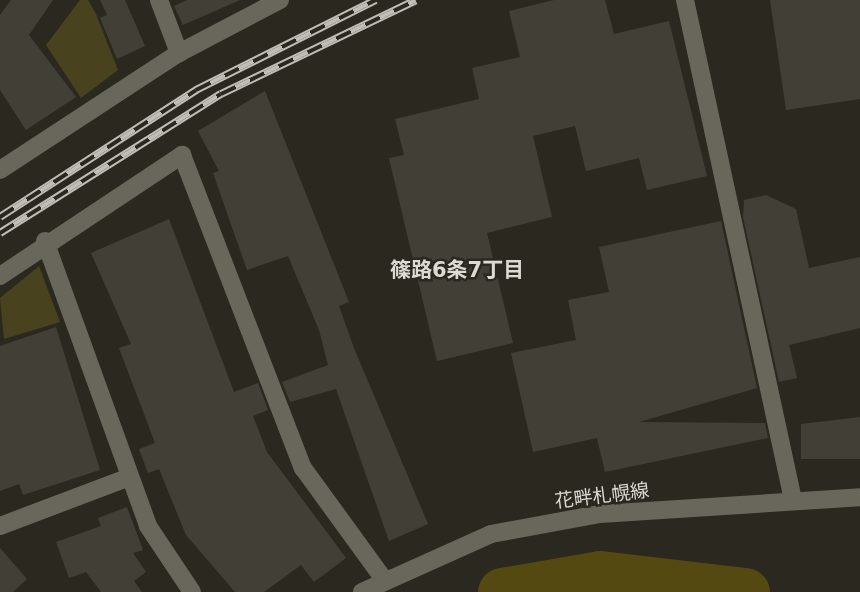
<!DOCTYPE html>
<html>
<head>
<meta charset="utf-8">
<style>
	body { margin:0 }
	#map { position:relative; width:860px; height:592px; overflow:hidden; background:#2b291f; font-family:"DejaVu Sans","Noto Sans JP",sans-serif }
	div>[style] { position:absolute }
	[style*='--x'] { left:calc(var(--x)*1px); top:calc(var(--y)*1px); width:calc(var(--w)*1px); rotate:calc(var(--a)*1deg) }
	.green>* { inset:0; background:#49421e }
	.river>* { height:49px; margin:-24.5px; padding:0 24.5px; transform-origin:24.5px; border-radius:24.5px; background:#544910 }
	.building>* { inset:0; background:#424036 }
	.minor>* { height:18px; margin:-9px; padding:0 9px; transform-origin:9px; border-radius:9px; background:#69675b }
	.secondary>* { height:18px; margin:-9px; padding:0 9px; transform-origin:9px; border-radius:9px; background:#69675b }
	.rail>* { height:8px; margin-top:-4px; transform-origin:0; background:repeating-linear-gradient(90deg,#2b291f 0 16px,#c0bfb7 0 32px); box-sizing:border-box; border-block:2px solid #c0bfb7 }
	span { translate:-50% -50%; white-space:nowrap; text-align:center; line-height:1.15; -webkit-text-stroke:5px #2b291f; paint-order:stroke }
	.street-label { font-size:19px; color:#dbdad3 }
	.neighbourhood-label { font-size:21px; color:#dbdad3; font-weight:700 }
</style>
</head>
<body>
<div id="map">
	<div class="green">
		<i style="clip-path:polygon(80px 0,88px 0,96px 14px,118px 70px,81px 98px,46px 45px)"></i>
		<i style="clip-path:polygon(39px 266px,60px 322px,4px 339px,0 298px)"></i>
	</div>
	<div class="river">
		<i style="--x:502;--y:592;--w:99;--a:-9.8"></i>
		<i style="--x:600;--y:575;--w:146;--a:6.7"></i>
	</div>
	<div class="building">
		<i style="clip-path:polygon(11px 0,53px 0,29px 35px,76px 97px,26px 130px,0 90px,0 15px)"></i>
		<i style="clip-path:polygon(100px 0,125px 0,145px 46px,117px 59px,100px 18px,107px 15px)"></i>
		<i style="clip-path:polygon(187px 0,240px 0,183px 25px,174px 6px)"></i>
		<i style="clip-path:polygon(554px 0,605px 0,614px 34px,669px 21px,707px 176px,647px 190px,639px 158px,586px 171px,575px 126px,533px 136px,552px 217px,487px 233px,513px 343px,437px 361px,389px 158px,404px 155px,395px 119px,479px 99px,472px 68px,520px 57px,509px 11px)"></i>
		<i style="clip-path:polygon(770px 0,860px 0,860px 99px,786px 110px)"></i>
		<i style="clip-path:polygon(265px 91px,349px 302px,339px 306px,354px 348px,428px 524px,389px 541px,336px 389px,290px 402px,282px 382px,328px 365px,319px 330px,288px 256px,247px 270px,213px 173px,219px 171px,198px 131px)"></i>
		<i style="clip-path:polygon(766px 195px,796px 209px,809px 268px,860px 257px,860px 328px,789px 345px,797px 378px,779px 382px,743px 217px,744px 200px)"></i>
		<i style="clip-path:polygon(169px 219px,234px 392px,258px 383px,268px 410px,253px 416px,267px 452px,346px 558px,314px 582px,301px 565px,264px 592px,235px 592px,186px 535px,159px 469px,148px 473px,139px 449px,155px 443px,119px 348px,131px 344px,91px 253px)"></i>
		<i style="clip-path:polygon(721px 221px,757px 388px,639px 422px,765px 423px,768px 438px,605px 472px,597px 438px,533px 452px,511px 353px,576px 340px,568px 300px,609px 292px,599px 247px)"></i>
		<i style="clip-path:polygon(56px 327px,100px 470px,23px 495px,19px 484px,0 491px,0 346px)"></i>
		<i style="clip-path:polygon(860px 417px,860px 459px,801px 459px,801px 424px)"></i>
		<i style="clip-path:polygon(127px 507px,143px 550px,133px 553px,146px 572px,134px 581px,142px 592px,101px 592px,86px 572px,69px 578px,56px 542px,101px 526px,98px 518px)"></i>
		<i style="clip-path:polygon(0 548px,27px 579px,13px 592px,0 592px)"></i>
	</div>
	<div class="minor">
		<i style="--x:159;--y:0;--w:57;--a:69.3"></i>
		<i style="--x:685;--y:0;--w:512;--a:77.81"></i>
		<i style="--x:0;--y:170;--w:214;--a:-33.2"></i>
		<i style="--x:179;--y:53;--w:114;--a:-27.7"></i>
		<i style="--x:45;--y:241;--w:303;--a:70.1"></i>
		<i style="--x:148;--y:526;--w:79;--a:56.3"></i>
		<i style="--x:0;--y:276;--w:219;--a:-33.6"></i>
		<i style="--x:182;--y:155;--w:336;--a:68.9"></i>
		<i style="--x:303;--y:468;--w:136;--a:54"></i>
		<i style="--x:0;--y:526;--w:139;--a:-20.7"></i>
	</div>
	<div class="secondary">
		<i style="--x:362;--y:592;--w:141;--a:-24.2"></i>
		<i style="--x:491;--y:534;--w:111;--a:-10.4"></i>
		<i style="--x:600;--y:514;--w:261;--a:-3.7"></i>
	</div>
	<div class="rail">
		<i style="--x:0;--y:217;--w:234;--a:-32.9"></i>
		<i style="--x:196;--y:90;--w:201;--a:-26.6"></i>
		<i style="--x:0;--y:233;--w:261;--a:-32.2"></i>
		<i style="--x:221;--y:94;--w:216;--a:-25.7"></i>
	</div>
	<div class="street-label">
		<span style="left:602px;top:496px;rotate:-7deg">花畔札幌線</span>
	</div>
	<div class="neighbourhood-label">
		<span style="left:457px;top:270px">篠路6条7丁目</span>
	</div>
</div>
</body>
</html>
